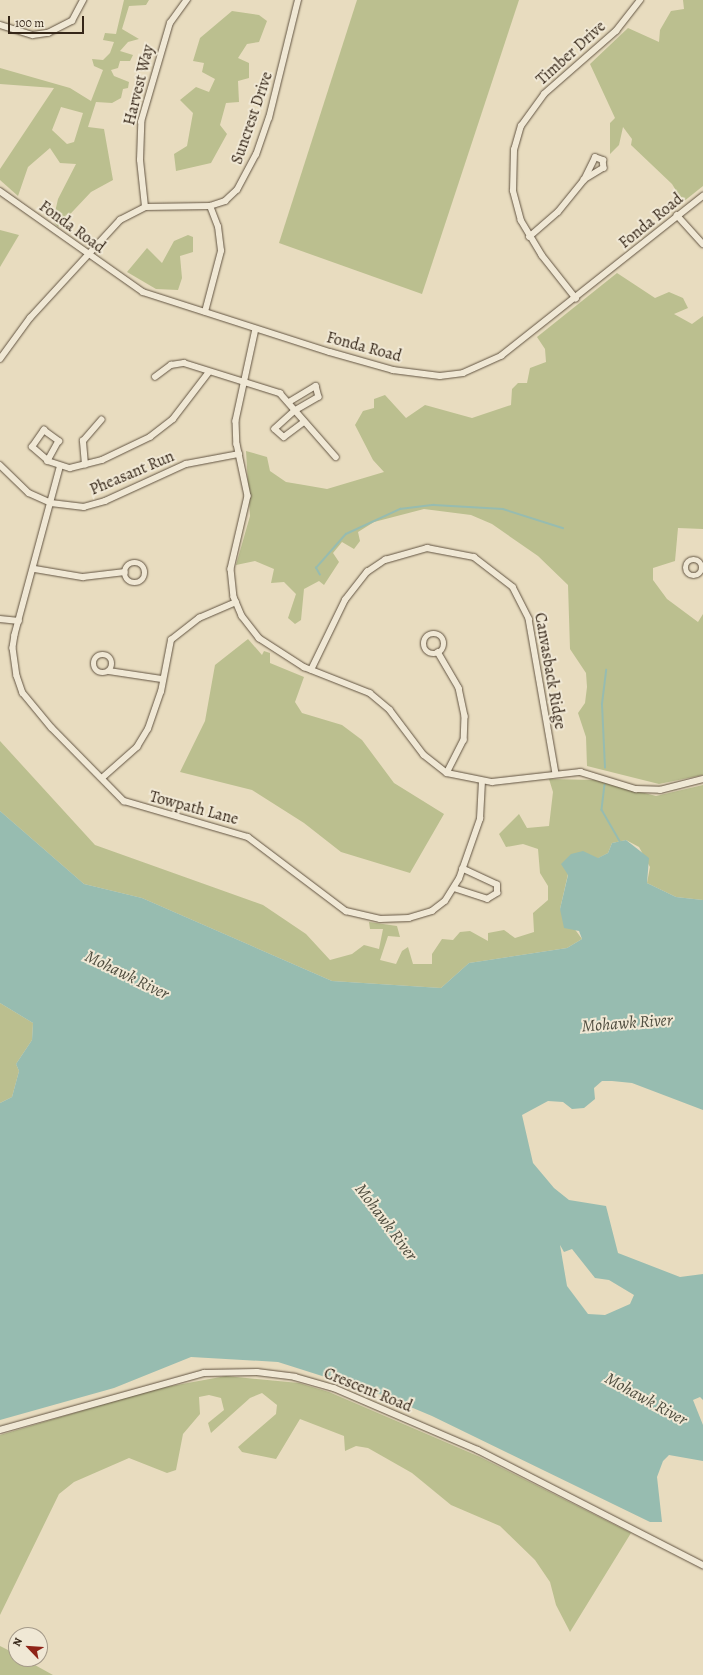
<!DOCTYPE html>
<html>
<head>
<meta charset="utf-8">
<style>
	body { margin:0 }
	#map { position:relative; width:703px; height:1675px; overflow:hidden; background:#e8dcbf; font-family:Alegreya,serif }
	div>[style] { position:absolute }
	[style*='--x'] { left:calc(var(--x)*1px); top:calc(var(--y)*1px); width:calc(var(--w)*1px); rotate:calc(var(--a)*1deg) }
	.green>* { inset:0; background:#bbbf8f }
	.water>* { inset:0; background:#97bcb0 }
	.stream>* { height:1.5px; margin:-0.75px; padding:0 0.75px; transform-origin:0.75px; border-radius:0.75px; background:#97bcb0 }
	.roads { filter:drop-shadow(0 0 1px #625442) drop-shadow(0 0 1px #625442) }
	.minor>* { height:5.5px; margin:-2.75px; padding:0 2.75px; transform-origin:2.75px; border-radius:2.75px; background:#f0e8d5 }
	.minor>.ring { margin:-2.75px; padding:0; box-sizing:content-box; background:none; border:5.5px solid #f0e8d5; border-radius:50% }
	span { translate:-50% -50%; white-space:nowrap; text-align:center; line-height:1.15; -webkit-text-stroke:4px #f0e8d5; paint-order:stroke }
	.street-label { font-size:16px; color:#352618 }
	.water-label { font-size:17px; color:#4e4c3e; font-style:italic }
	.north { position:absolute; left:8px; top:1627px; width:40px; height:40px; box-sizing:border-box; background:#f0e8d5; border:1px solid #a59a89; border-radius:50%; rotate:295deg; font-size:11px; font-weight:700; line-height:16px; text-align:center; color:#352618 }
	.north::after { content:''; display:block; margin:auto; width:14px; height:18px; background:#8f2418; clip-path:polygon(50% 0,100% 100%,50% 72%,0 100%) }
	.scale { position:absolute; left:8px; top:16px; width:76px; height:18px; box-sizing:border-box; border:2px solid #352618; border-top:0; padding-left:5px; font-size:12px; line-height:14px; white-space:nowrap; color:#352618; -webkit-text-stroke:3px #f0e8d5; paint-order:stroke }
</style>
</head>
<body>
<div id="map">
	<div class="green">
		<i style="clip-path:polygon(evenodd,124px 0,149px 0,146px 5px,129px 6px,122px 29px,139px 39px,128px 42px,120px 51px,133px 55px,130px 61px,120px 61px,118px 68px,111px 70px,114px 76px,129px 82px,128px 88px,123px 89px,121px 98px,112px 103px,96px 102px,88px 127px,104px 129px,113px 180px,91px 192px,58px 227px,53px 221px,58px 199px,76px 164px,60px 163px,50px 148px,28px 167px,18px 196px,0 180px,0 169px,54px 88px,0 84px,0 68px,70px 88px,91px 101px,103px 70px,94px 66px,92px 59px,103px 60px,110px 53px,114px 42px,103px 40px,105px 33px,116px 34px,124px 0,61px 107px,83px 113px,74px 142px,67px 144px,52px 130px,61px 107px)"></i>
		<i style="clip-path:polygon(357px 0,519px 0,422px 294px,279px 243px)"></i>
		<i style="clip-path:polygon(683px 0,703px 0,703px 186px,683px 202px,672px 184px,631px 145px,632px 139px,623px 127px,619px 145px,610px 154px,610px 123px,615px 118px,590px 64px,628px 28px,659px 42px,660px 30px,671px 11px,684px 9px)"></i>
		<i style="clip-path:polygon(232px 11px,259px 15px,267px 21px,259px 42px,247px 44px,238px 58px,249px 63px,249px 78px,238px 81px,239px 102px,226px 103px,220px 125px,227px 134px,211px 163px,176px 171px,174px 154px,187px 146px,193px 113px,180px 100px,196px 87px,209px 92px,215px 79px,202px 72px,204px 63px,193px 61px,200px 38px)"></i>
		<i style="clip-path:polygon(0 230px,19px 235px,0 267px)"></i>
		<i style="clip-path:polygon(188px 235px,193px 237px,193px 252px,180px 256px,182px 278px,178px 290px,156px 289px,127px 272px,147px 248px,162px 263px,174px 241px)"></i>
		<i style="clip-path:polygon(617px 273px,655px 298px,669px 292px,683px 298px,688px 308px,674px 314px,692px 324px,703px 316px,703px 529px,678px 528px,675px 561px,653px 568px,653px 580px,667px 599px,698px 622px,703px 614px,703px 775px,659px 784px,587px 766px,586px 737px,578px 713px,585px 703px,587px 687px,586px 673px,570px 649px,568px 585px,538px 556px,492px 524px,471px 515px,424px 509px,374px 522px,358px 532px,360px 541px,354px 549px,342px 542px,333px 553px,339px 562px,324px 585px,319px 581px,304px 589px,301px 620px,295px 624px,288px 618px,296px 594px,284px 582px,271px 583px,274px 569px,255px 561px,236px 565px,250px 516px,246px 451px,267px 457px,270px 471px,286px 482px,304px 485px,327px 489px,384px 472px,373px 460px,355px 425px,363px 411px,374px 408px,374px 399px,385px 395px,406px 418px,425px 405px,472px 418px,511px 405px,512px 389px,518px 383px,527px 383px,530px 368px,546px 362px,545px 349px,537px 337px)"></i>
		<i style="clip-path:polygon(248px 639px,262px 655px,264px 651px,270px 653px,270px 663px,304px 677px,295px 702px,302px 713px,342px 725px,362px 740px,394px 783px,444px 814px,410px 873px,341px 852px,304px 823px,252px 790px,180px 772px,205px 721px,215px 665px)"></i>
		<i style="clip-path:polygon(0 741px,95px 845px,263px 905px,306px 934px,330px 960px,352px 954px,364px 945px,379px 949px,383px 929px,370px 929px,369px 922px,397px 926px,400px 937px,388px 936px,380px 960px,396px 964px,402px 951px,408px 947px,413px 964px,432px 964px,432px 954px,442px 939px,453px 940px,460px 932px,470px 931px,488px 941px,488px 933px,504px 930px,515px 938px,534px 932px,533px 913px,548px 900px,548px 886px,540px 873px,538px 849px,523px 844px,506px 847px,499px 834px,519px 814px,527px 828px,549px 826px,553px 792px,549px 779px,595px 780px,656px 796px,703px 785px,703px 900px,676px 897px,647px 883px,650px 867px,639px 847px,626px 840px,612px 843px,608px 853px,568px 874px,560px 909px,582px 939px,567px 948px,469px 963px,441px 988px,332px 981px,142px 898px,84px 884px,0 811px)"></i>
		<i style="clip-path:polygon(0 1003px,33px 1023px,32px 1040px,16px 1064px,19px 1071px,12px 1097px,0 1103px)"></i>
		<i style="clip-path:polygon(226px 1376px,299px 1383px,329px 1392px,480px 1457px,631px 1533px,570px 1632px,556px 1605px,550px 1582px,535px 1560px,500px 1526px,451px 1505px,412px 1473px,368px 1448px,356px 1446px,345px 1451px,344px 1436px,300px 1419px,276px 1459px,242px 1452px,238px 1447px,276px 1414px,277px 1405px,262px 1393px,250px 1398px,211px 1433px,208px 1423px,224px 1410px,221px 1398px,209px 1395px,199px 1397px,200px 1414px,183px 1434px,176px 1470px,167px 1473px,129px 1458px,74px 1482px,59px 1494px,0 1615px,0 1435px,155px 1389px)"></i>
		<i style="clip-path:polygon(0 1646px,16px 1654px,16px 1659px,24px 1659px,53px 1675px,0 1675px)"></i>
	</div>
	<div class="water">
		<i style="clip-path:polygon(evenodd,0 811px,84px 884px,142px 898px,332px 981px,441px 988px,469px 963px,567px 948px,582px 939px,579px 931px,564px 928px,560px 909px,568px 875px,561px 864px,571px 854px,583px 851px,598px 858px,608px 853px,612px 843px,626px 840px,649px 858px,647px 883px,676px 897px,703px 900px,703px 1110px,632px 1083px,612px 1081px,602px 1081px,594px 1088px,595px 1099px,584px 1108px,572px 1109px,563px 1102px,548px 1101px,522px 1115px,533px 1163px,554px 1188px,569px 1200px,606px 1206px,618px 1253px,680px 1277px,703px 1274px,703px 1400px,700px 1397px,693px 1400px,703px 1425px,703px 1461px,669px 1455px,663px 1461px,657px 1477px,662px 1522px,650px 1522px,432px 1416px,382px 1395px,278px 1362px,191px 1357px,114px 1388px,0 1420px,0 1103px,12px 1097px,19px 1071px,16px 1064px,32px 1040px,33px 1023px,0 1003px,0 811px,560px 1245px,564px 1252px,572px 1249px,595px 1278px,609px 1280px,634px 1295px,630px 1304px,605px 1315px,588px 1314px,567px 1286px,560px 1245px)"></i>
	</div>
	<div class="stream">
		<i style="--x:320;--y:575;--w:8;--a:-120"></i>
		<i style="--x:316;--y:568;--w:45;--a:-48.6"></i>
		<i style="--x:346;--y:534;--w:60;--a:-24.8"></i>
		<i style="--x:400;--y:509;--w:34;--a:-7"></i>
		<i style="--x:434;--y:505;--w:69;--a:3.3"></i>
		<i style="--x:503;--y:509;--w:63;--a:17.6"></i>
		<i style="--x:605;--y:768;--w:64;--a:-92.7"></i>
		<i style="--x:602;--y:704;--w:34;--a:-83"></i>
		<i style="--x:605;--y:785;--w:25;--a:97"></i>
		<i style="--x:602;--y:810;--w:36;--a:60"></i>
	</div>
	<div class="roads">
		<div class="minor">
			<i style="--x:0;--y:25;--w:34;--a:17"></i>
			<i style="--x:33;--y:35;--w:15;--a:-8"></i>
			<i style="--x:48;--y:33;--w:27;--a:-27"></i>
			<i style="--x:72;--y:21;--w:24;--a:-62"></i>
			<i style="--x:595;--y:157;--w:9;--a:21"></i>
			<i style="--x:603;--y:160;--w:8;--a:83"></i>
			<i style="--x:604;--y:168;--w:23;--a:149"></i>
			<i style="--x:584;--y:180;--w:25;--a:-64"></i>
			<i style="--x:0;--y:191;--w:175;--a:35.2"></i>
			<i style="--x:143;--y:292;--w:196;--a:17.8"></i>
			<i style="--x:330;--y:352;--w:66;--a:15.9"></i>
			<i style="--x:393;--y:370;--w:47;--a:7.3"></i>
			<i style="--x:440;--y:376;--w:23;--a:-7"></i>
			<i style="--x:463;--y:373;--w:42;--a:-24.1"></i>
			<i style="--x:501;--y:356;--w:258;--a:-38.4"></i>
			<i style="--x:145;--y:207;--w:47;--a:-96.1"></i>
			<i style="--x:140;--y:160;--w:38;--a:-88"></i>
			<i style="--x:141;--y:122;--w:103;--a:-73.7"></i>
			<i style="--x:170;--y:23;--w:29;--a:-54"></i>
			<i style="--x:677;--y:215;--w:39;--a:48"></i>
			<i style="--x:529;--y:237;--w:38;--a:-41"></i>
			<i style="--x:558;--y:212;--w:41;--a:-50.9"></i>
			<i style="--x:576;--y:299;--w:55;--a:-128.3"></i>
			<i style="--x:542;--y:256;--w:41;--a:-121"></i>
			<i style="--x:521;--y:221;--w:31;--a:-105"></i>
			<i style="--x:513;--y:191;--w:41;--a:-88.6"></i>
			<i style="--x:514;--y:150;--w:25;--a:-74"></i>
			<i style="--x:521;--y:126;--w:39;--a:-54"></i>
			<i style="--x:544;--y:94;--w:96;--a:-41.2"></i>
			<i style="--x:616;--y:31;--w:39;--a:-52"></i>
			<i style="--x:205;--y:312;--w:63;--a:-75.3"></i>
			<i style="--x:221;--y:251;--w:24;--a:-97"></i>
			<i style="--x:218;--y:227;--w:22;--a:-111"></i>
			<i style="--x:256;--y:329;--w:94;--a:102.3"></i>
			<i style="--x:236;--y:421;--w:23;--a:88"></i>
			<i style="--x:237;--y:444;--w:53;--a:78.1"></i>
			<i style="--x:248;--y:496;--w:75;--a:103.1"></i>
			<i style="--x:231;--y:569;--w:28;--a:84"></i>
			<i style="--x:234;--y:597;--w:21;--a:67"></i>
			<i style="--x:242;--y:616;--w:28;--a:52"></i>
			<i style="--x:259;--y:638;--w:54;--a:32.8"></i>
			<i style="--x:304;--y:667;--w:71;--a:21.5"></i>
			<i style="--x:370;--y:693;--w:26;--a:40"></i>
			<i style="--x:390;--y:710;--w:56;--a:52.9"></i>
			<i style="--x:424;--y:755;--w:29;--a:38"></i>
			<i style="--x:447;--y:773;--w:46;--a:11.3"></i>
			<i style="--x:492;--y:782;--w:89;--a:-6.5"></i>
			<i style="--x:580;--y:772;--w:59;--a:16.9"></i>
			<i style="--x:636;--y:789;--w:24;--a:2"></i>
			<i style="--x:660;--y:790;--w:44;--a:-14.3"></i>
			<i style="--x:0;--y:359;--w:51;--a:-53.8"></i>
			<i style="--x:30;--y:318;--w:133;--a:-47.4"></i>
			<i style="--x:120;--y:220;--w:28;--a:-27"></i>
			<i style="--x:145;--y:207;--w:65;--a:-0.9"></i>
			<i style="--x:210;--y:206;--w:16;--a:-18"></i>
			<i style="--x:225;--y:201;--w:16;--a:-43"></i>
			<i style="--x:237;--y:190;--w:40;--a:-62"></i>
			<i style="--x:256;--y:155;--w:39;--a:-71"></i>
			<i style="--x:269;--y:118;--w:122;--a:-76.2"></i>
			<i style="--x:155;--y:377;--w:20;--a:-37"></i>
			<i style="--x:171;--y:365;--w:13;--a:-9"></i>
			<i style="--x:184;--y:363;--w:101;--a:17.4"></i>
			<i style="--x:280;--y:393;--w:85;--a:48.8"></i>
			<i style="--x:289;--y:402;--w:31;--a:-31"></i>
			<i style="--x:316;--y:386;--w:11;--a:75"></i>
			<i style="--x:319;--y:397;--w:28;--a:150"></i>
			<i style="--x:295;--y:411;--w:27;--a:138"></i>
			<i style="--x:275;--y:429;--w:12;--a:42"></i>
			<i style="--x:284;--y:437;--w:25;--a:-37"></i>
			<i style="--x:44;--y:430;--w:19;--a:36"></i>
			<i style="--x:59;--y:441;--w:23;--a:119"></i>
			<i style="--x:48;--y:461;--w:21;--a:-139"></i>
			<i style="--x:32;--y:447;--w:21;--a:-55"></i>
			<i style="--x:48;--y:461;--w:23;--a:18"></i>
			<i style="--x:70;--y:468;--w:33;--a:-14"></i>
			<i style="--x:102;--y:460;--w:53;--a:-25.6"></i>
			<i style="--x:150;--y:437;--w:29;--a:-38"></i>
			<i style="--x:173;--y:419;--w:59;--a:-52.5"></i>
			<i style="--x:0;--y:465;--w:40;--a:44"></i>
			<i style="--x:29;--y:493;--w:24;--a:24"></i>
			<i style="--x:51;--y:503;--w:33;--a:7"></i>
			<i style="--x:84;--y:507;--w:22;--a:-16"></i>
			<i style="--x:105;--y:501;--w:89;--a:-24.6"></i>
			<i style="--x:186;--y:464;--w:54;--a:-10.7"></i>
			<i style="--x:85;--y:465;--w:24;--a:-95"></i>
			<i style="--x:83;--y:441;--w:28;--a:-49"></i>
			<i style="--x:60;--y:468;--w:173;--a:105.1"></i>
			<i style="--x:15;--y:635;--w:13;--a:99"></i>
			<i style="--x:13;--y:648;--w:28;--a:82"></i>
			<i style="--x:17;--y:676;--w:18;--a:71"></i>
			<i style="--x:23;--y:693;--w:45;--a:50.4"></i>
			<i style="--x:52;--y:728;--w:103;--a:45.4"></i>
			<i style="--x:124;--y:801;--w:129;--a:16.2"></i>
			<i style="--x:248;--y:837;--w:123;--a:37.1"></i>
			<i style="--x:346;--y:911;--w:35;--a:13"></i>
			<i style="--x:380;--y:919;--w:29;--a:-2"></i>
			<i style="--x:409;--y:918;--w:24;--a:-17"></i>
			<i style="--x:432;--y:911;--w:16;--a:-38"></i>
			<i style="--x:445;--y:901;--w:26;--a:-58"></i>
			<i style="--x:459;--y:879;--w:64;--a:-70.7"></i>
			<i style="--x:480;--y:819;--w:37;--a:-87"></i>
			<i class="ring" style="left:686px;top:560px;width:10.5px;height:10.5px"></i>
			<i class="ring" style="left:125px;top:563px;width:14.5px;height:14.5px"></i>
			<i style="--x:35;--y:569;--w:49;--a:9.5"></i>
			<i style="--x:83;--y:577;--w:42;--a:-6.8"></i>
			<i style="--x:0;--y:619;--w:19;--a:6"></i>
			<i class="ring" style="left:424px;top:634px;width:14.5px;height:14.5px"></i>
			<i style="--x:438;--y:652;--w:42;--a:59.7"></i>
			<i style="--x:459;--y:688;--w:29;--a:78"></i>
			<i style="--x:465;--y:716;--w:24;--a:92"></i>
			<i style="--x:464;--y:740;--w:37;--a:117"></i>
			<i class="ring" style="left:94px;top:655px;width:12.5px;height:12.5px"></i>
			<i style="--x:311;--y:670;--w:78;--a:-64.1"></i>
			<i style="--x:345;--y:600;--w:36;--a:-52"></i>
			<i style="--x:367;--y:572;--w:22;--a:-34"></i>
			<i style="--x:385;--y:560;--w:44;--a:-15.9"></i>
			<i style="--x:427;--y:548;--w:48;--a:10.8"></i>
			<i style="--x:474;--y:557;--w:49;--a:37.6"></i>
			<i style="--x:513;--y:587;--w:36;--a:63"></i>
			<i style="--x:529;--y:619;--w:157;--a:80.1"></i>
			<i style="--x:109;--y:671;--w:53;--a:8.7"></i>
			<i style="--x:102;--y:778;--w:47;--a:-41.5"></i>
			<i style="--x:137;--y:747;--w:21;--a:-59"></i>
			<i style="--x:148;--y:729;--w:39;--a:-71"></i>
			<i style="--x:161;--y:692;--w:53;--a:-79.1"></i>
			<i style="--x:171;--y:640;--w:36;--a:-38"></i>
			<i style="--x:199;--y:618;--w:40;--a:-23.4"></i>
			<i style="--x:454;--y:888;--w:35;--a:18"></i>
			<i style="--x:487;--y:899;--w:12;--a:-31"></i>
			<i style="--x:497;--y:893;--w:8;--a:-90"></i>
			<i style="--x:497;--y:885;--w:38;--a:-155"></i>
			<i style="--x:0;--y:1430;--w:212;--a:-15.6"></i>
			<i style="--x:204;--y:1373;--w:53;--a:-1.1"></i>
			<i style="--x:257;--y:1372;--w:38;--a:7"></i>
			<i style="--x:295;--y:1377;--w:41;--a:15.8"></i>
			<i style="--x:334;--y:1388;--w:157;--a:23.3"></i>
			<i style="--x:478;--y:1450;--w:253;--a:27.1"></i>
		</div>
	</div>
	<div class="street-label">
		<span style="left:571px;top:53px;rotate:-42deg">Timber Drive</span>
		<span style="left:139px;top:85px;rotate:-76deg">Harvest Way</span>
		<span style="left:252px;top:118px;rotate:-71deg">Suncrest Drive</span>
		<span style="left:651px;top:221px;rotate:-39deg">Fonda Road</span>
		<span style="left:72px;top:227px;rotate:36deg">Fonda Road</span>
		<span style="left:364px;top:347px;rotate:15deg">Fonda Road</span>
		<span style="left:132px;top:473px;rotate:-23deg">Pheasant Run</span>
		<span style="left:550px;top:671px;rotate:80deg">Canvasback Ridge</span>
		<span style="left:194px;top:808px;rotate:15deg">Towpath Lane</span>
		<span style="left:368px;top:1390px;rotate:22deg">Crescent Road</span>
	</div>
	<div class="water-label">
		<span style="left:127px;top:975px;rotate:26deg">Mohawk River</span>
		<span style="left:627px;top:1023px;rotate:-4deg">Mohawk River</span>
		<span style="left:386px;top:1222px;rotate:53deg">Mohawk River</span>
		<span style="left:646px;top:1399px;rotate:29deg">Mohawk River</span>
	</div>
	<div class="north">N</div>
	<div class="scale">100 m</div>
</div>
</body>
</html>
